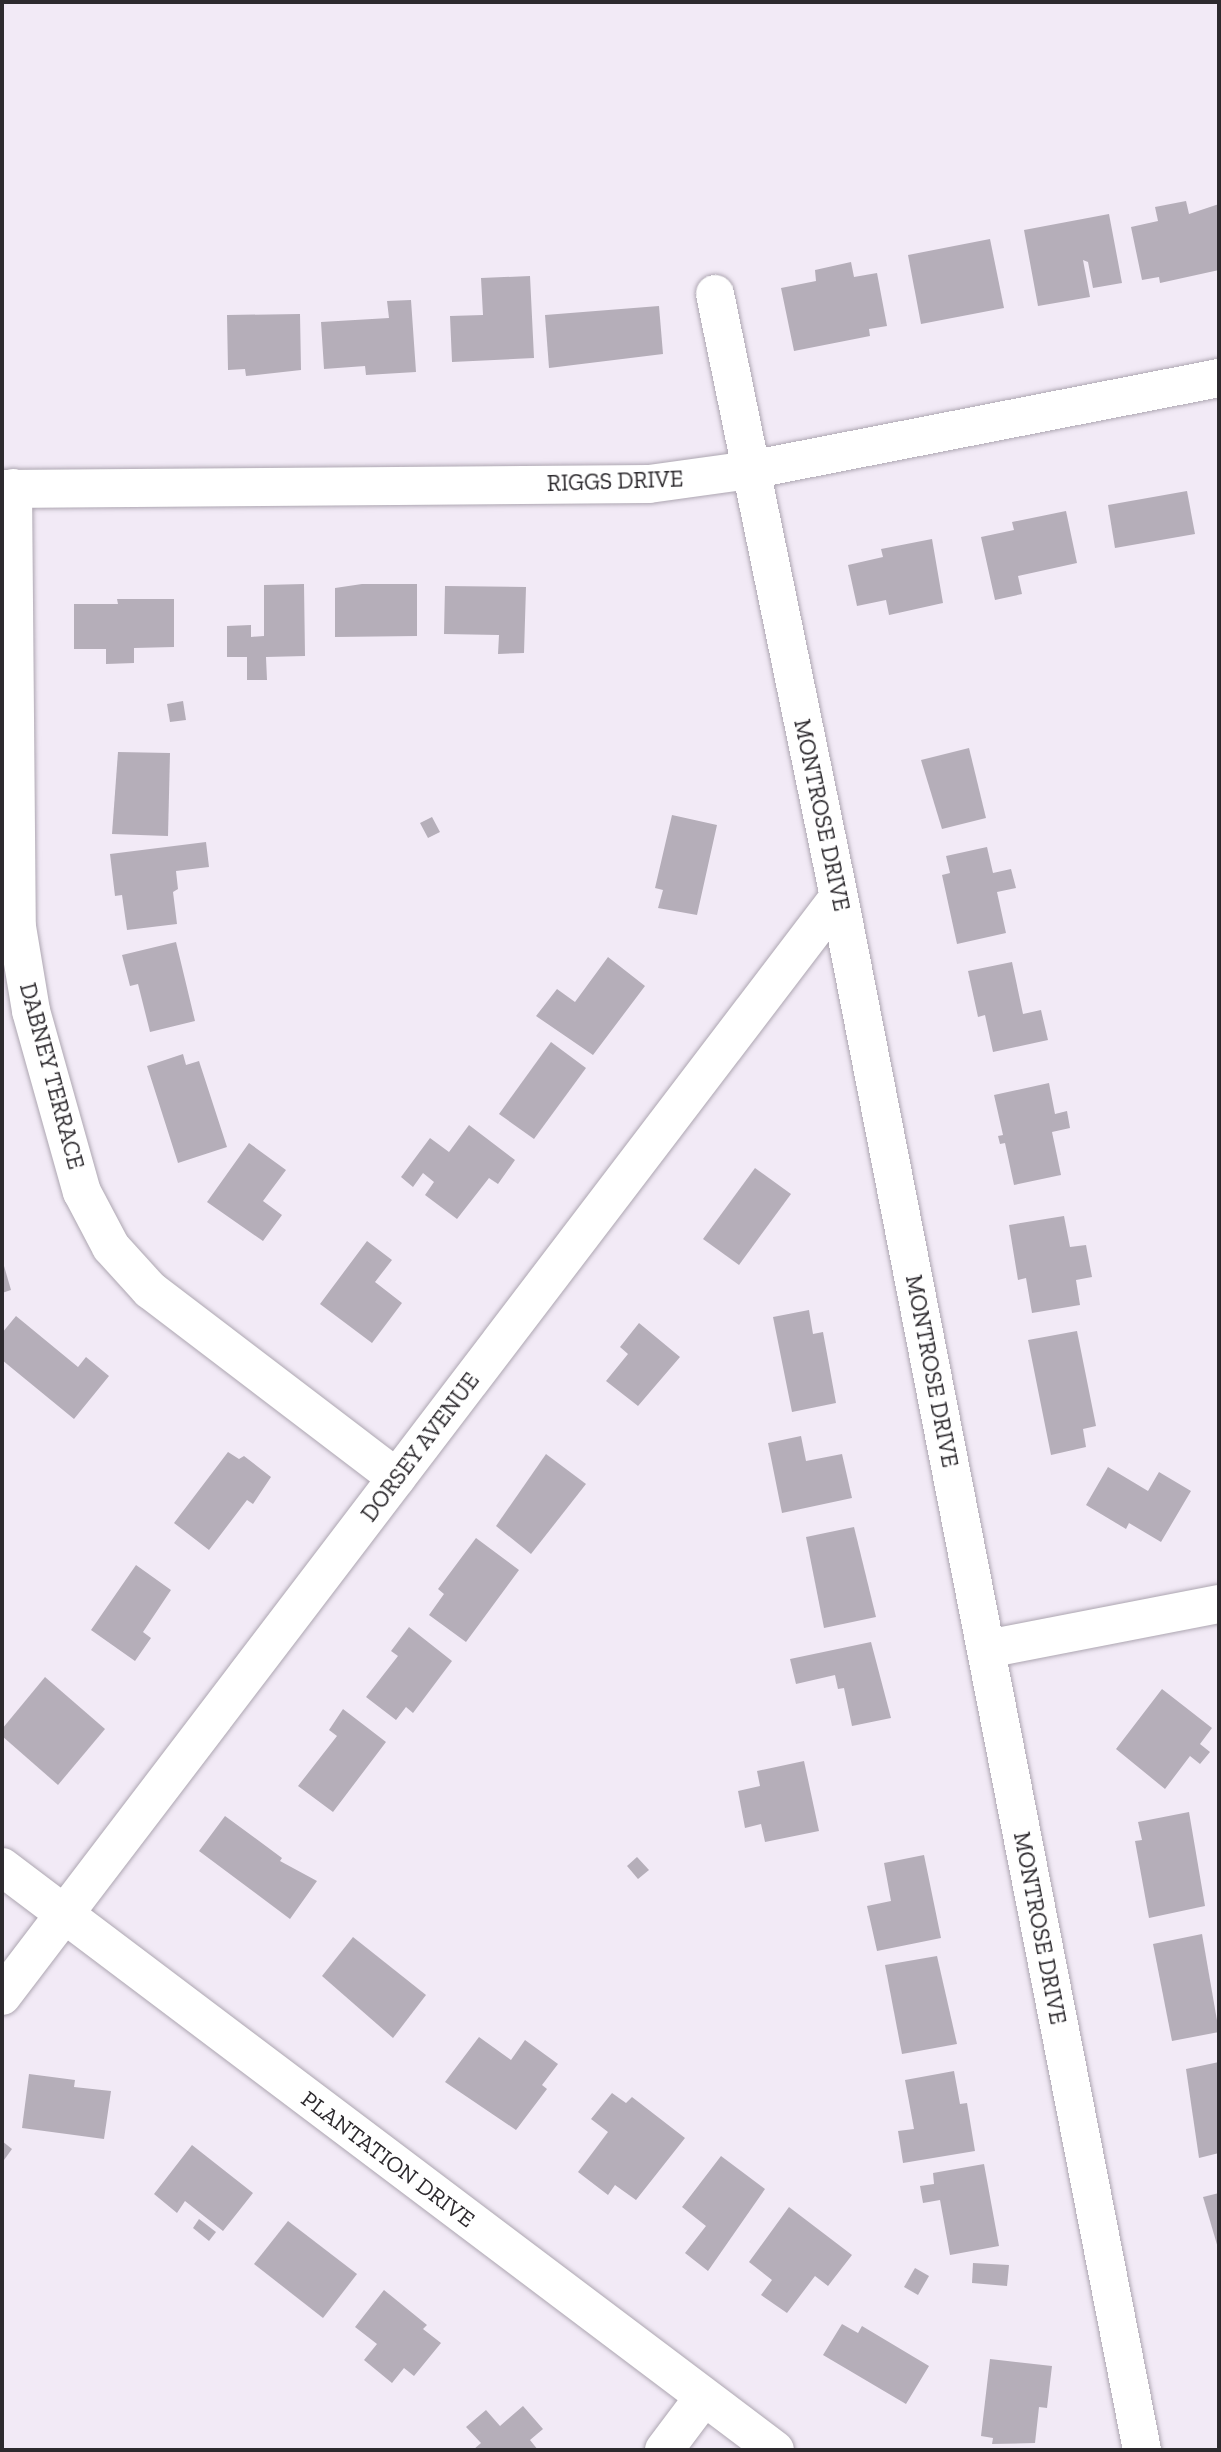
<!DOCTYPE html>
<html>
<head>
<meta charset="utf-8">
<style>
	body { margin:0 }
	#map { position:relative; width:1221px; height:2452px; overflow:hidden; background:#f2eaf6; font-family:"Zilla Slab",serif }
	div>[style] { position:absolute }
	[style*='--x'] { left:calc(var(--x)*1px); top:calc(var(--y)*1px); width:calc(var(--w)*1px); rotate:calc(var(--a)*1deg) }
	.building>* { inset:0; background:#b5aeb9 }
	.roads { filter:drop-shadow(0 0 2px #ada6b1) drop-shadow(0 0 2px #ada6b1) }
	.minor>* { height:38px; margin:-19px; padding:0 19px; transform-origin:19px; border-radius:19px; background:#fff }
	span { translate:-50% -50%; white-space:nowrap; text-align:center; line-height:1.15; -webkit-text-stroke:7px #fff; paint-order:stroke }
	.street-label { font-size:23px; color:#2d2a2e }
	.frame { position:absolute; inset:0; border:4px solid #2d2a2e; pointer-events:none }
</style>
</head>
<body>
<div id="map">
	<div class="building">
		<i style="clip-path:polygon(1186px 201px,1189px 214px,1219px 204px,1219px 270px,1160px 283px,1159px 277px,1142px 280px,1131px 227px,1158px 221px,1155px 207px)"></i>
		<i style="clip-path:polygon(1109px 214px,1122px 283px,1093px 288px,1088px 262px,1083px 260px,1090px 297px,1038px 306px,1024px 230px)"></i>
		<i style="clip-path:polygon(990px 239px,1004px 308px,921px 324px,908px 255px)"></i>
		<i style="clip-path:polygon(851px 262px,854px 277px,877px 273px,887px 326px,869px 329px,870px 336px,794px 351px,781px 288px,816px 281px,815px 270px)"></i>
		<i style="clip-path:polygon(530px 276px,534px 358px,452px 362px,450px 316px,483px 315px,481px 278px)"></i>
		<i style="clip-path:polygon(411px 300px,416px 372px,366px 375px,365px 366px,324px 369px,321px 322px,389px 318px,387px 301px)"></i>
		<i style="clip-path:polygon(659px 306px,663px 354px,549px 368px,545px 315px)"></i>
		<i style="clip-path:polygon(300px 314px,301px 370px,246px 376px,245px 369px,228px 370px,227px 315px)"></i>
		<i style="clip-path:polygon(1187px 491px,1195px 534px,1115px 548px,1108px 505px)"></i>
		<i style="clip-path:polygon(1066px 511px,1077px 563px,1018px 576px,1022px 594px,995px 600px,981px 537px,1014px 530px,1012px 522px)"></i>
		<i style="clip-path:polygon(932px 539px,943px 603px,889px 615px,886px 600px,857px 606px,848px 565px,883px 557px,881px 549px)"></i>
		<i style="clip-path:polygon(304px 584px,305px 656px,266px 657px,267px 680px,247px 680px,247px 657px,227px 657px,227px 626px,251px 625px,251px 637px,264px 636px,264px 585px)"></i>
		<i style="clip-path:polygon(362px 584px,417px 584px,417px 636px,335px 637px,335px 588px)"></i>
		<i style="clip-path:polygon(445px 586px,526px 587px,524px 653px,498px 654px,499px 635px,444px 634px)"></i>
		<i style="clip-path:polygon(117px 599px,174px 599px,174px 647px,134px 648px,134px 663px,106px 664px,106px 649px,74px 649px,74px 604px,118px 604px)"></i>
		<i style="clip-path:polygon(183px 701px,186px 720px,170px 722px,167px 704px)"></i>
		<i style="clip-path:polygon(969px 748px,986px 818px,942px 829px,921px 760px)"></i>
		<i style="clip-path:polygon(118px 752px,170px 753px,168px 836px,112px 834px)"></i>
		<i style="clip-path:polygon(672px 815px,717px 825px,697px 915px,658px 908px,663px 890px,655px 888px)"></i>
		<i style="clip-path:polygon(432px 817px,440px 832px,428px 838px,420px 823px)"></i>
		<i style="clip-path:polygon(206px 842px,209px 867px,176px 871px,178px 889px,173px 892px,177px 924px,127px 930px,122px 895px,115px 896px,110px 854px)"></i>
		<i style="clip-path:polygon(987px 847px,993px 873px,1011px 869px,1016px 888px,997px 892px,1006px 933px,957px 944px,942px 875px,950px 873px,946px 856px)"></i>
		<i style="clip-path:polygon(176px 942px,195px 1021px,150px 1032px,138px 984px,130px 986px,122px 955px)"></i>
		<i style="clip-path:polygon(608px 957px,645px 986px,593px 1055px,536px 1016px,557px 989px,575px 1002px)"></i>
		<i style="clip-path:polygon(1012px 962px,1023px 1014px,1041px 1010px,1048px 1040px,993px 1052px,985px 1015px,978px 1017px,968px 971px)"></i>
		<i style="clip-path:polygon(551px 1042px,586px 1068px,534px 1139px,499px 1114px)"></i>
		<i style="clip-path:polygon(183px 1054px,186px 1065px,199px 1061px,227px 1147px,178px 1163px,147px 1066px)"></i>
		<i style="clip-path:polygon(1049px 1083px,1055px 1114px,1067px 1111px,1070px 1128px,1052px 1132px,1061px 1175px,1014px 1185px,1005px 1143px,1000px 1144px,998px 1136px,1003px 1135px,994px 1095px)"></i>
		<i style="clip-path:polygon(469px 1125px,515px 1160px,498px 1184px,489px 1178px,457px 1219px,425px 1195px,434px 1182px,423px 1173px,413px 1187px,401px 1177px,430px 1138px,449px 1152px)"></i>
		<i style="clip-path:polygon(249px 1143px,286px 1170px,263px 1201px,282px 1215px,263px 1241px,207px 1202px)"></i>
		<i style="clip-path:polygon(755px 1168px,791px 1194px,739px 1265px,703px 1239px)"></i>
		<i style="clip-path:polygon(1064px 1216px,1070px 1247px,1086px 1245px,1092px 1277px,1076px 1280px,1080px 1305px,1032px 1313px,1026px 1278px,1018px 1280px,1009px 1225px)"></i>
		<i style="clip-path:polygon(367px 1241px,392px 1260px,375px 1282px,402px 1303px,372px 1343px,320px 1304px)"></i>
		<i style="clip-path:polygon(2px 1259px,11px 1290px,2px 1293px)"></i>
		<i style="clip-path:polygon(809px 1310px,813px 1334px,823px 1332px,836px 1403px,792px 1412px,773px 1317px)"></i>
		<i style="clip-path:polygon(16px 1316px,78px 1367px,86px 1357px,109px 1376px,74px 1419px,2px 1360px,2px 1333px)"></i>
		<i style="clip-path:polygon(639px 1323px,680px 1357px,638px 1406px,606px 1381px,628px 1354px,620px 1347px)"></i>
		<i style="clip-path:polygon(1077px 1331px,1096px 1426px,1083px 1429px,1086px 1447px,1051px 1455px,1028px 1340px)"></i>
		<i style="clip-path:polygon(801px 1436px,806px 1461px,842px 1454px,852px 1498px,782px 1513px,768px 1443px)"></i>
		<i style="clip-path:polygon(228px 1452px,239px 1459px,244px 1456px,271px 1477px,253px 1504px,247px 1500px,209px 1550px,174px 1523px)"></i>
		<i style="clip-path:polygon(546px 1454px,586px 1484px,531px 1554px,496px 1526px)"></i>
		<i style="clip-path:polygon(1108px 1467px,1148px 1491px,1159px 1472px,1191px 1491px,1161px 1542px,1129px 1523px,1126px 1529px,1086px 1505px)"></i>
		<i style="clip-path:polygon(854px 1527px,876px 1617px,824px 1628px,806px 1537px)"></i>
		<i style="clip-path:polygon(476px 1538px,519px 1570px,466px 1642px,429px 1615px,444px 1594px,438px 1589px)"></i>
		<i style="clip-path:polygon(136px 1565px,171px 1590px,143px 1632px,151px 1638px,135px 1661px,91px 1630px)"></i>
		<i style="clip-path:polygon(409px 1627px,452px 1661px,413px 1713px,406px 1707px,396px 1720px,366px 1697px,398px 1656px,391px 1651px)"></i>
		<i style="clip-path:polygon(871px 1642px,891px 1718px,852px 1726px,844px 1688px,838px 1689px,835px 1675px,796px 1684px,790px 1659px)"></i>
		<i style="clip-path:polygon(45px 1677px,105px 1729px,58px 1785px,2px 1736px,2px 1729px)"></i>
		<i style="clip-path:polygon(1162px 1689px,1212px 1728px,1200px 1744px,1210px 1752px,1200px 1764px,1190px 1756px,1165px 1789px,1116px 1749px)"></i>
		<i style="clip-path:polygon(343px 1709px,386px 1742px,333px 1812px,298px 1786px,337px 1736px,329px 1730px)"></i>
		<i style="clip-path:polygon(804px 1761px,819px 1831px,765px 1842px,761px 1824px,745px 1828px,738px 1791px,760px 1786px,757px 1771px)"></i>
		<i style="clip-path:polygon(1189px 1812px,1205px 1906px,1149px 1918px,1135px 1841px,1142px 1840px,1138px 1822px)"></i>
		<i style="clip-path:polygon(225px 1816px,282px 1858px,280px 1861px,317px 1881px,290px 1919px,199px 1851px)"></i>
		<i style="clip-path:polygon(924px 1855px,941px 1938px,877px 1951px,867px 1906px,891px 1901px,884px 1863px)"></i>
		<i style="clip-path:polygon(637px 1857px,649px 1870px,638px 1879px,627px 1866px)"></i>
		<i style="clip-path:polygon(1202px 1934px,1219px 2032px,1172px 2041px,1153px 1944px)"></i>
		<i style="clip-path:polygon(353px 1937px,426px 1995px,393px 2038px,322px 1976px)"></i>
		<i style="clip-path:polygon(937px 1956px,957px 2044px,902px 2054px,885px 1965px)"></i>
		<i style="clip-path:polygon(479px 2037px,511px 2060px,525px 2040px,558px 2064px,542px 2085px,547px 2089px,516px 2130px,445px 2082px)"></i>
		<i style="clip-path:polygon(1219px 2062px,1219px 2153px,1199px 2158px,1186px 2069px)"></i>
		<i style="clip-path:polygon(954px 2071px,960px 2104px,967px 2103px,975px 2151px,903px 2163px,898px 2131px,914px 2129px,905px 2080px)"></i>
		<i style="clip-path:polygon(29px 2074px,75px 2080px,74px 2087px,111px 2091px,104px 2139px,22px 2128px)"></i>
		<i style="clip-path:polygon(612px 2093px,626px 2103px,632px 2097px,685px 2138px,636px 2200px,615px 2185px,608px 2195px,578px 2172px,608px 2132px,591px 2119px)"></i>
		<i style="clip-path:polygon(2px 2141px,12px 2149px,4px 2160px,2px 2158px)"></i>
		<i style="clip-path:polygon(192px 2145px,253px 2193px,223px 2231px,185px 2201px,177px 2213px,154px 2194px)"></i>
		<i style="clip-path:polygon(721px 2156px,765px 2189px,708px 2271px,685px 2253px,706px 2226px,682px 2207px)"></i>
		<i style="clip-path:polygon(984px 2164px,999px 2246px,950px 2255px,940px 2200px,923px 2203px,920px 2186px,934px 2184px,933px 2173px)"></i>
		<i style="clip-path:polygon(1219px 2193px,1219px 2248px,1218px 2248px,1203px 2197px)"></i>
		<i style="clip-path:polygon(789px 2207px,852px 2255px,828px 2286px,815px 2276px,787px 2313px,761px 2295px,772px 2280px,749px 2262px)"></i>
		<i style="clip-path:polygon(199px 2219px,216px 2232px,209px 2241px,193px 2228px)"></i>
		<i style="clip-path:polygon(288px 2221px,357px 2274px,323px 2318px,254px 2264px)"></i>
		<i style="clip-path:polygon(973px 2263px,1009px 2265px,1007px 2286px,972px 2283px)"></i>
		<i style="clip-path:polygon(915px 2268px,929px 2276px,918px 2295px,904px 2287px)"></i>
		<i style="clip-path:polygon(384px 2290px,427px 2325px,423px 2329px,441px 2343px,414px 2376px,404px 2368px,392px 2383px,364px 2360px,377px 2344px,355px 2327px)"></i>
		<i style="clip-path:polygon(842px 2324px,858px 2333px,862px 2326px,929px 2366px,906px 2404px,823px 2355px)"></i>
		<i style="clip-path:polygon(990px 2359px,1052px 2366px,1047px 2408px,1039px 2407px,1035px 2443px,992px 2444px,993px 2438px,981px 2436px)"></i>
		<i style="clip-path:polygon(523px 2406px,543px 2429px,530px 2440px,538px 2450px,473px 2450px,481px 2443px,466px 2427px,486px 2410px,500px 2426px)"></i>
	</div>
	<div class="roads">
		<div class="minor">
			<i style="--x:715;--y:294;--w:616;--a:78.38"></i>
			<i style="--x:839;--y:897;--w:1582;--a:78.96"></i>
			<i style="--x:13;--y:488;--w:439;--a:89.5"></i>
			<i style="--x:17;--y:927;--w:85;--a:80.5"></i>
			<i style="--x:31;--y:1011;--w:188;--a:74.3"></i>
			<i style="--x:82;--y:1192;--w:62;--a:62.2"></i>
			<i style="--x:111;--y:1247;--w:58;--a:47.8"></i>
			<i style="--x:150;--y:1290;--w:310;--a:37.3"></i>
			<i style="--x:2;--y:489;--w:647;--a:-0.44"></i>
			<i style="--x:649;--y:484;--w:102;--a:-7.9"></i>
			<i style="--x:750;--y:470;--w:478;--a:-11.1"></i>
			<i style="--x:987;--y:1649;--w:236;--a:-11"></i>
			<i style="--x:2;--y:1867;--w:968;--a:37.02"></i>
			<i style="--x:2;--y:1996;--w:1381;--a:-52.71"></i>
			<i style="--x:664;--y:2450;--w:65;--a:-53.1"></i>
		</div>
	</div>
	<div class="street-label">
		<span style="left:615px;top:481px;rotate:-2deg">RIGGS DRIVE</span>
		<span style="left:822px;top:815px;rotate:78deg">MONTROSE DRIVE</span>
		<span style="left:52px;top:1076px;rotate:75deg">DABNEY TERRACE</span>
		<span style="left:932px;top:1371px;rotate:79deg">MONTROSE DRIVE</span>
		<span style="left:420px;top:1447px;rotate:-53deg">DORSEY AVENUE</span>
		<span style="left:1040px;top:1928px;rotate:79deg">MONTROSE DRIVE</span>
		<span style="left:388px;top:2159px;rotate:37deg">PLANTATION DRIVE</span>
	</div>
	<div class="frame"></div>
</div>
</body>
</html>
